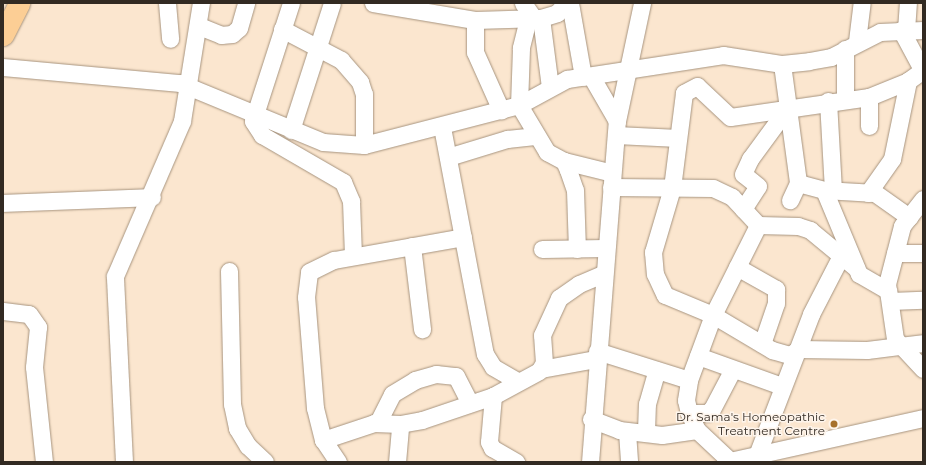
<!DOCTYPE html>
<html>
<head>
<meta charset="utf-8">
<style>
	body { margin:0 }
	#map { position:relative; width:926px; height:465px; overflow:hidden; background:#fbe6cf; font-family:Montserrat,sans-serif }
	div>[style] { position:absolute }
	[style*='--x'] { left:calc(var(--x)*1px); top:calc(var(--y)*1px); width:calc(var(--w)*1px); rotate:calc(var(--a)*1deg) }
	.roads { filter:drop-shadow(0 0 1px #a7947f) drop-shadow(0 0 1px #a7947f) }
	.minor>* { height:17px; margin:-8.5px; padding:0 8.5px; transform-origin:8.5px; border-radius:8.5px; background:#fff }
	.major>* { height:21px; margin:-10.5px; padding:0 10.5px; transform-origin:10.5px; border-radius:10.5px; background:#fcce95 }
	.dots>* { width:11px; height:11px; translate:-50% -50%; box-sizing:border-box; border:2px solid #fef5ec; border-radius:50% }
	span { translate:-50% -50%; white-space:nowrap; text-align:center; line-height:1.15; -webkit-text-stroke:3px #fef5ec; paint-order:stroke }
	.poi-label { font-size:12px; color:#322a22 }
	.right { translate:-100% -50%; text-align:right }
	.frame { position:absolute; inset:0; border:4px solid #322a22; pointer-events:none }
</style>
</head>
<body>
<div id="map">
	<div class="roads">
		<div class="minor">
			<i style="--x:167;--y:3;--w:36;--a:85"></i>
			<i style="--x:291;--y:3;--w:124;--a:107.9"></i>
			<i style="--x:253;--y:121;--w:17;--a:57"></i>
			<i style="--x:262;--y:135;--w:94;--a:30.1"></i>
			<i style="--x:343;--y:182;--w:21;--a:67"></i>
			<i style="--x:351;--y:201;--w:55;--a:87.9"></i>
			<i style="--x:373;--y:3;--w:103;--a:9.5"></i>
			<i style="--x:475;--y:20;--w:66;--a:-1.7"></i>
			<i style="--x:541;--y:18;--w:17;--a:-17"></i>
			<i style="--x:557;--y:13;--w:13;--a:-48"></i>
			<i style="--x:523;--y:3;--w:19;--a:55"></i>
			<i style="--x:570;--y:3;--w:75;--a:80"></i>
			<i style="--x:541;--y:18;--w:70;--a:82.6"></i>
			<i style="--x:528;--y:19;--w:30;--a:104"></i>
			<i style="--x:521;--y:48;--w:57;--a:92"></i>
			<i style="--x:519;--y:105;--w:55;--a:59.2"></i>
			<i style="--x:547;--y:152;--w:19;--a:28"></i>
			<i style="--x:564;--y:161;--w:10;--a:66"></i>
			<i style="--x:568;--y:170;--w:21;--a:71"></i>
			<i style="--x:575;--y:190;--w:59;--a:88.1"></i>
			<i style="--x:475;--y:20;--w:32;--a:90"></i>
			<i style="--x:475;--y:52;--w:64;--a:65.9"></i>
			<i style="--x:199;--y:26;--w:24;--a:22"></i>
			<i style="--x:221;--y:35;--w:11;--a:-5"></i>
			<i style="--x:232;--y:34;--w:9;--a:-41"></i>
			<i style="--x:239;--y:28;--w:26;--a:-74"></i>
			<i style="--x:282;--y:29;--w:67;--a:27.7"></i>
			<i style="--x:341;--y:60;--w:29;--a:49"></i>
			<i style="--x:360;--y:82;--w:13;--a:72"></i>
			<i style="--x:364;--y:94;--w:51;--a:90"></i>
			<i style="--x:901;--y:30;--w:47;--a:61.8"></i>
			<i style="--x:906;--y:30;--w:27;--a:-86"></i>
			<i style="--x:857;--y:41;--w:38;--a:-83"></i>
			<i style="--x:782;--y:64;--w:120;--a:82.3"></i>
			<i style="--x:798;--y:183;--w:19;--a:115"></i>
			<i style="--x:3;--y:67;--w:178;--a:5.2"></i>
			<i style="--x:180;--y:83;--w:155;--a:22.4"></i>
			<i style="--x:323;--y:142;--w:41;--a:4.2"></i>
			<i style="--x:364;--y:145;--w:160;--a:-14.5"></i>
			<i style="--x:519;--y:105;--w:55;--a:-28.4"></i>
			<i style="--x:567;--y:79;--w:158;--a:-8.7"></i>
			<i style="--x:723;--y:55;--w:60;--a:8.7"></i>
			<i style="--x:782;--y:64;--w:27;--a:-6"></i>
			<i style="--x:809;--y:61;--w:22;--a:-10"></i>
			<i style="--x:831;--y:57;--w:55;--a:-27"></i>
			<i style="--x:880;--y:32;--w:43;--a:-2.7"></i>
			<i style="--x:923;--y:70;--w:19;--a:144"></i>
			<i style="--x:908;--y:81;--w:42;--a:157.7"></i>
			<i style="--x:869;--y:97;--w:140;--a:171.8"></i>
			<i style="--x:730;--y:117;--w:45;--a:-136.8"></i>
			<i style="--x:697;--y:86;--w:15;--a:152"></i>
			<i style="--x:684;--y:93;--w:96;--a:97.2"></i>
			<i style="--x:672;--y:188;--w:67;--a:106.5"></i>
			<i style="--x:653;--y:252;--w:22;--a:85"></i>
			<i style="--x:655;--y:274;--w:23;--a:65"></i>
			<i style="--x:665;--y:295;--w:52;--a:22.6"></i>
			<i style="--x:713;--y:315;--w:69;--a:30.7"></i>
			<i style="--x:772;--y:350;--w:19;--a:16"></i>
			<i style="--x:790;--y:355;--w:11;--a:-34"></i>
			<i style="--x:799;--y:349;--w:68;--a:0.8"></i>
			<i style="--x:867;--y:350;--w:56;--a:-7.1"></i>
			<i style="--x:591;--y:76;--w:52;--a:60"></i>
			<i style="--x:845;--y:100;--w:51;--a:-90"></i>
			<i style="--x:828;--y:101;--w:89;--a:86.8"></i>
			<i style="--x:869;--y:126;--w:29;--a:-90"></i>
			<i style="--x:442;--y:127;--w:231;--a:79.3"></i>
			<i style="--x:485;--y:354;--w:15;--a:58"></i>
			<i style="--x:493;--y:367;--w:28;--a:30"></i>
			<i style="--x:291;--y:130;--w:133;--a:-72.1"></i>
			<i style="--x:616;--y:135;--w:62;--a:2.8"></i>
			<i style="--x:448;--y:157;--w:62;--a:-17"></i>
			<i style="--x:507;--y:139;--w:30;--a:-6"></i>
			<i style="--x:564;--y:161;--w:49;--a:14"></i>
			<i style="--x:798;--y:183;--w:27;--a:15"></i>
			<i style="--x:824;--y:190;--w:91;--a:67.4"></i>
			<i style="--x:859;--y:274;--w:34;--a:30"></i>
			<i style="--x:611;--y:187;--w:102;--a:0.6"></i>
			<i style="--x:713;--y:188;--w:21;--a:25"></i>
			<i style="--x:732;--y:197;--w:38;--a:47"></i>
			<i style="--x:758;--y:225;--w:40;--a:1.4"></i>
			<i style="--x:798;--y:226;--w:13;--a:18"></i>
			<i style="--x:810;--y:230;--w:60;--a:39.6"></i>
			<i style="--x:824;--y:190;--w:51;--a:3.4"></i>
			<i style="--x:875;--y:193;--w:42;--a:35.2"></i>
			<i style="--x:868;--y:193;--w:42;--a:-54.8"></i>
			<i style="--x:892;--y:159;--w:80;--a:-78.4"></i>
			<i style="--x:923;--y:199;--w:34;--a:128"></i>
			<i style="--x:902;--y:226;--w:60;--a:104.5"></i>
			<i style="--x:887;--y:284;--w:56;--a:81.7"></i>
			<i style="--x:895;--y:339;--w:41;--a:47"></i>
			<i style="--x:3;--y:203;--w:149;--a:-2.3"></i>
			<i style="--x:743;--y:209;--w:27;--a:-57"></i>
			<i style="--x:758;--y:186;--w:19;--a:-141"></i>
			<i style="--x:743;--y:174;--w:17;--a:-65"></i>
			<i style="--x:750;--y:159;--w:66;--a:-53.7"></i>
			<i style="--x:412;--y:246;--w:84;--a:83.1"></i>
			<i style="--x:542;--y:249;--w:63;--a:-0.9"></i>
			<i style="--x:895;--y:253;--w:28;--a:0"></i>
			<i style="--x:737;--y:267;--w:45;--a:29.4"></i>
			<i style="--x:776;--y:289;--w:14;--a:90"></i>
			<i style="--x:776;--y:303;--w:43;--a:108.9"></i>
			<i style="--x:229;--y:271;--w:133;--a:88.7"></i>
			<i style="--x:232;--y:404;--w:25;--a:78"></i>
			<i style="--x:237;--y:428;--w:21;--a:59"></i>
			<i style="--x:248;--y:446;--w:23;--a:43"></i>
			<i style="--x:890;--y:301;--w:33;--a:-2"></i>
			<i style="--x:3;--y:311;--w:26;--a:7"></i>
			<i style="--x:29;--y:314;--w:16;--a:55"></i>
			<i style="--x:38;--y:327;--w:40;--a:95.7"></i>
			<i style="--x:34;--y:367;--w:96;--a:84"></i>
			<i style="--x:597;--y:351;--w:96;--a:17.5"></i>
			<i style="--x:698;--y:356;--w:89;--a:19.7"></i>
			<i style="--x:541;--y:369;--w:56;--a:-10.3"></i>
			<i style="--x:493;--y:396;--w:46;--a:95"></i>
			<i style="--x:489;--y:442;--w:7;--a:63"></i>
			<i style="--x:492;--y:448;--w:28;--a:30"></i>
			<i style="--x:689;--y:413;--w:13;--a:-103"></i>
			<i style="--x:686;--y:400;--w:20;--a:-81"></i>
			<i style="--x:689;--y:380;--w:69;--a:-69.7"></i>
			<i style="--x:713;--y:315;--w:101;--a:-63.4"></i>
			<i style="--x:591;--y:419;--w:30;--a:21"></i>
			<i style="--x:619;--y:430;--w:43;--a:6.6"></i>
			<i style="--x:662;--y:435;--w:35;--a:-8"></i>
			<i style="--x:697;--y:430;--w:19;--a:-115"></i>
			<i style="--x:689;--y:413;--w:18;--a:0"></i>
			<i style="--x:707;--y:413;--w:6;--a:-39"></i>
			<i style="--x:712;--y:409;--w:45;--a:-62.3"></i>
			<i style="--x:378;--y:422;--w:31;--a:-63"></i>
			<i style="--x:392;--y:394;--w:27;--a:-31"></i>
			<i style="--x:415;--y:380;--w:22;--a:-16"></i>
			<i style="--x:436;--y:374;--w:20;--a:6"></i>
			<i style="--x:456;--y:376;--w:30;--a:63"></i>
			<i style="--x:697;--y:430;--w:45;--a:43.2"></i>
			<i style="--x:646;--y:431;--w:27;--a:-88"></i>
			<i style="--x:647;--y:404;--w:35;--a:-74"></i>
			<i style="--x:627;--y:432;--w:30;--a:86"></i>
			<i style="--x:323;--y:440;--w:54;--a:-18.4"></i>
			<i style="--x:374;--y:423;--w:26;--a:2"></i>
			<i style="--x:400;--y:424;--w:22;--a:-10"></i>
			<i style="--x:422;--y:420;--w:75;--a:-18.7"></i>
			<i style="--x:493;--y:396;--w:52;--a:-28.5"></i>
			<i style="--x:539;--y:371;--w:9;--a:-58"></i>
			<i style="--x:544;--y:363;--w:28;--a:-94"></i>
			<i style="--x:542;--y:335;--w:41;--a:-65.3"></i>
			<i style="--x:559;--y:298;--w:24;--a:-35"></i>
			<i style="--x:579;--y:284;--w:26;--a:-23"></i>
			<i style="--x:757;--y:455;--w:151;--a:-69"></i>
			<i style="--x:811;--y:314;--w:65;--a:-62.7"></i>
			<i style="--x:124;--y:462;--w:186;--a:-92.8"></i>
			<i style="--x:115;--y:276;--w:169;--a:-66.6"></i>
			<i style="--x:182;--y:121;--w:120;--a:-80.9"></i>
			<i style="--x:338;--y:462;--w:27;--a:-124"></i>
			<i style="--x:323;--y:440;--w:33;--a:-104"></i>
			<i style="--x:315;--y:408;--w:111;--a:-94.6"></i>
			<i style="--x:306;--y:297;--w:25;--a:-83"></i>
			<i style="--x:309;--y:272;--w:28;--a:-26"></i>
			<i style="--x:334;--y:260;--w:131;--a:-10.1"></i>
			<i style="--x:397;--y:462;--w:38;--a:-85"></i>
			<i style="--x:590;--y:462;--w:342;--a:-85.5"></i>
			<i style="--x:617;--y:121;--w:121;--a:-78"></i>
			<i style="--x:725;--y:462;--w:203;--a:-12.5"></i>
		</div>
		<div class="major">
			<i style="--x:3;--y:35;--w:36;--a:-63"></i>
		</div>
	</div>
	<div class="dots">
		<i style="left:834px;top:424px;background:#a7712c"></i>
	</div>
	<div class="poi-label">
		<span class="right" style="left:825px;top:424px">Dr. Sama's Homeopathic<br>Treatment Centre</span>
	</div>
	<div class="frame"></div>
</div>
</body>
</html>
